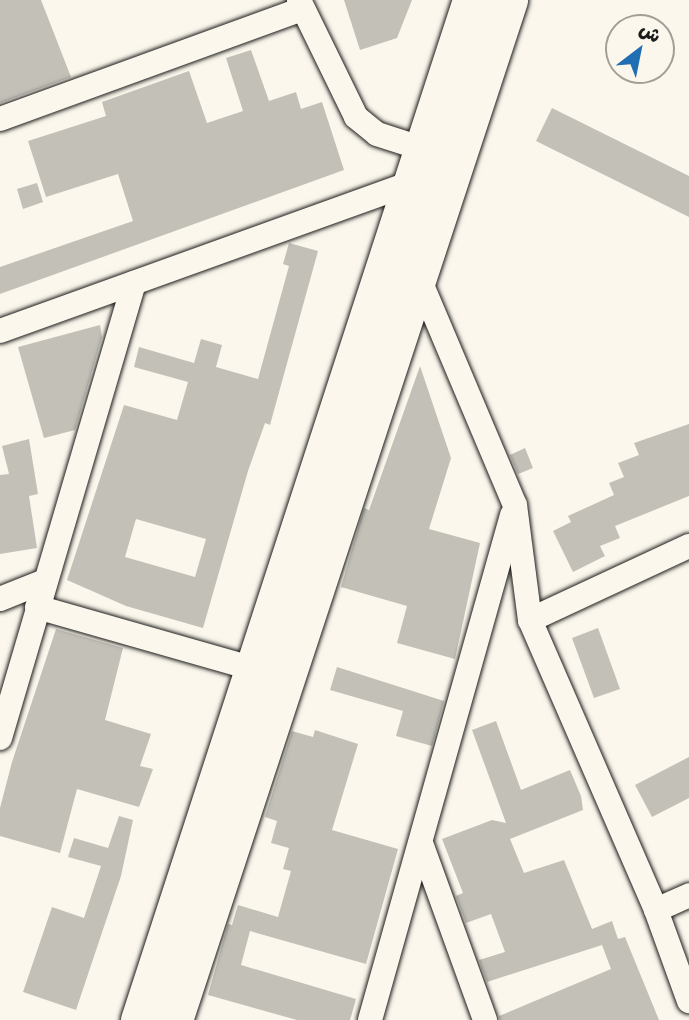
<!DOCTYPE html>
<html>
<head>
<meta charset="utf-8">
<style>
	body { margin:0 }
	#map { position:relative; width:689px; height:1020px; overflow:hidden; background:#fbf7ec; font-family:"Shantell Sans","Playpen Sans Arabic",sans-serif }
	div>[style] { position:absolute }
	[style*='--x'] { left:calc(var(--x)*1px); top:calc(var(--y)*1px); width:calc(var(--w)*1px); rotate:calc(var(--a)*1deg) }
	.building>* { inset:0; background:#c3c0b8 }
	.roads { filter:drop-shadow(0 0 2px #1c1c1c) drop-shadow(0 0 2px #1c1c1c) }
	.minor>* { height:24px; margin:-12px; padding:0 12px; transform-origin:12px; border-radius:12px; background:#fbf7ec }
	.highway>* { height:37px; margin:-18.5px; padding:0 18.5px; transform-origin:18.5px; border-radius:18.5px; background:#fbf7ec }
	span { translate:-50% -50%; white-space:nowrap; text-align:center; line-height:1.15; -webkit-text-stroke:6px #fbf7ec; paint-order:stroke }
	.north { position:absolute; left:605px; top:14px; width:70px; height:70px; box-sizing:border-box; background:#fbf7ec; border:2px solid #a29f99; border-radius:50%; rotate:32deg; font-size:19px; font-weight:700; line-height:28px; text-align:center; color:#1c1c1c }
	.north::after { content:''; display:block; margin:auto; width:24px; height:32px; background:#1f6fb2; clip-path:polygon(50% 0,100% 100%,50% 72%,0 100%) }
</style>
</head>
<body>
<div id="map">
	<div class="building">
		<i style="clip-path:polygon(0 0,41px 0,71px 77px,0 103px)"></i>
		<i style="clip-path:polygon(344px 0,412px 0,397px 38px,360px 50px)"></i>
		<i style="clip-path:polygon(251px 50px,269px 101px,296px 92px,301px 109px,322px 102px,344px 170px,0 294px,0 267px,133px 221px,118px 174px,46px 197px,28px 141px,106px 116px,102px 102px,189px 71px,207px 123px,243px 111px,226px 58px)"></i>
		<i style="clip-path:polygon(552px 108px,689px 176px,689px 217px,536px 141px)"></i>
		<i style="clip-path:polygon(37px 183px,43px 202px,23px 209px,17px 189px)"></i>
		<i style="clip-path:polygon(evenodd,289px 243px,318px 251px,270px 425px,265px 423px,248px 471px,203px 628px,126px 606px,67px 580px,124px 405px,177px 420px,188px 382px,134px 367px,139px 347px,194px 363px,201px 339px,222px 345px,216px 367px,258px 379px,289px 266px,283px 264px,289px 243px,136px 519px,206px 539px,195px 577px,125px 557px,136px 519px)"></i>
		<i style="clip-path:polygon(100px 325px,102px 337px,75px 430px,44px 438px,18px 347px)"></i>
		<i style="clip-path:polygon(420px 366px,451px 458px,429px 529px,480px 543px,455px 659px,397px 643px,407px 606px,341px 587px,364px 508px,369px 510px)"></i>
		<i style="clip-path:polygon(689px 424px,689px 496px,615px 526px,620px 538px,600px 546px,605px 556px,573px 572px,553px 531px,571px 522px,568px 516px,614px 495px,609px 483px,624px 477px,618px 463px,639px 455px,634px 443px)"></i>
		<i style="clip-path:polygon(29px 439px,38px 494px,29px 496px,37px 548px,0 554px,0 475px,9px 474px,2px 446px)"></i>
		<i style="clip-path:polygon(525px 448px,533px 468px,518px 474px,510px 455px)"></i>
		<i style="clip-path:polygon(598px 628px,620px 689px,594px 698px,572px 638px)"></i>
		<i style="clip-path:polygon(56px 629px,123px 648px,105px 720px,151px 734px,140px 766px,153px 769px,139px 807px,77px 789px,60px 853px,0 836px,0 808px,12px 762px)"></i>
		<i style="clip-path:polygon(337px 667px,444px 701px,432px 746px,396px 736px,403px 711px,330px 690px)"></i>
		<i style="clip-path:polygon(496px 721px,521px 790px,570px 770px,581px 796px,583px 810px,510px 839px,524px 873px,564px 860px,592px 929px,612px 921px,618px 939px,625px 937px,659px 1020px,500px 1020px,499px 1016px,611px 969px,602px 945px,487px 982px,479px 960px,505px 952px,491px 914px,466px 923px,456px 896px,463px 893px,442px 839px,492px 820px,506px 823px,472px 730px)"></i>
		<i style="clip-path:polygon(315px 730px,358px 744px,332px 830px,398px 849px,366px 964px,250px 931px,241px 965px,356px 999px,350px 1020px,297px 1020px,208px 995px,228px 924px,232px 925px,238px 905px,278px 917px,291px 871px,283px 869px,289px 848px,271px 843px,277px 821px,265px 817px,292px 731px,313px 737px)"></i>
		<i style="clip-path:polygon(689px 757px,689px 798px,652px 817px,635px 785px)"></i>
		<i style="clip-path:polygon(119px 816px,133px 820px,121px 876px,76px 1010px,23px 992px,52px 907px,84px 918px,101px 866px,68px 857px,74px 838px,108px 848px)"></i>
	</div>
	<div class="roads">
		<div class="minor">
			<i style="--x:299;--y:0;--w:130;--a:64"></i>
			<i style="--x:356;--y:117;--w:27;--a:39"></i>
			<i style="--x:377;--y:134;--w:62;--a:17.9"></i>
			<i style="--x:0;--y:119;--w:321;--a:-20"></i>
			<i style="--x:416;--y:271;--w:254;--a:67.1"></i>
			<i style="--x:515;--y:505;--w:116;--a:82.6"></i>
			<i style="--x:530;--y:620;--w:316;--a:66.5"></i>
			<i style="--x:656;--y:910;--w:97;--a:70.1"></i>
			<i style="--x:0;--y:331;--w:438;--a:-19.8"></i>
			<i style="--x:412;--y:183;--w:9;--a:18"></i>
			<i style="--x:0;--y:599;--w:48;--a:-21.8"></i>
			<i style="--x:37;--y:607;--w:237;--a:15.9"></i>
			<i style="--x:530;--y:620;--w:175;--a:-25"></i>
			<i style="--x:0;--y:738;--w:474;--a:-73.6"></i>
			<i style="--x:421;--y:843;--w:188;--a:70.1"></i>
			<i style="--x:656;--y:910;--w:36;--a:-24"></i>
			<i style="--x:370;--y:1020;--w:525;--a:-74.29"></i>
		</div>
		<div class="highway">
			<i style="--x:139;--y:1020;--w:1073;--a:-71.97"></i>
			<i style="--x:174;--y:1020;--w:1074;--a:-71.82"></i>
		</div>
	</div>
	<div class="north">ش</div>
</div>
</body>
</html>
